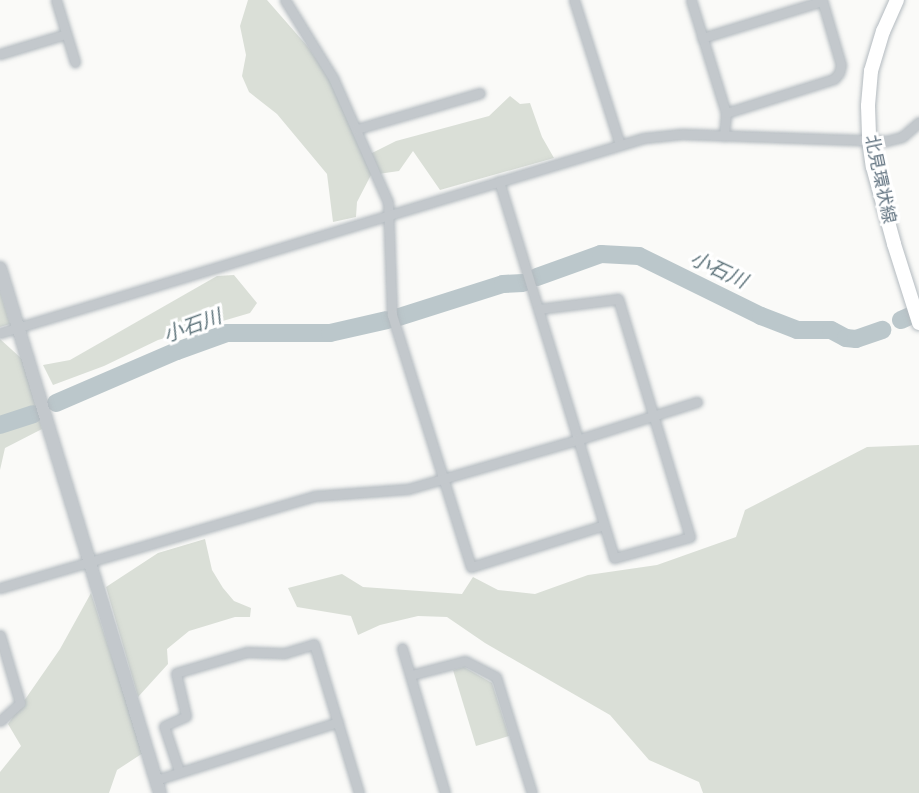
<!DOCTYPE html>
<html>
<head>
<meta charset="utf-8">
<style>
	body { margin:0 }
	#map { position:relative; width:919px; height:793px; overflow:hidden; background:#fafaf8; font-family:Quicksand,"Noto Sans JP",sans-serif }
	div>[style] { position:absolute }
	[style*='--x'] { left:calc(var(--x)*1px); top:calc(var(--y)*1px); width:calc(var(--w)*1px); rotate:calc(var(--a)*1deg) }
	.green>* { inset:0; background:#dadfd7 }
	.river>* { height:18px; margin:-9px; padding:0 9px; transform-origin:9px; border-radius:9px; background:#bbc7cb }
	.roads { filter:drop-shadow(0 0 2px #b3babf) drop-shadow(0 0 2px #b3babf) }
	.minor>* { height:9px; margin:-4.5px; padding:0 4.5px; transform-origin:4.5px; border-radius:4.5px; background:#c3c8cc }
	.tertiary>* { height:12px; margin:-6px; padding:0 6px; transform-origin:6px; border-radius:6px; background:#c3c8cc }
	.secondary>* { height:14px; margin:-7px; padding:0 7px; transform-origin:7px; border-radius:7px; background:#fff }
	span { translate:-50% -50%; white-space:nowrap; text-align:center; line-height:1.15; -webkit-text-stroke:6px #fff; paint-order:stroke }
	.street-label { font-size:18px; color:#657683 }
	.water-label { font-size:20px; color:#60757c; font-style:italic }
</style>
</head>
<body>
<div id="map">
	<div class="green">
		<i style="clip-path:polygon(248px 0,267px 0,308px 47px,329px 78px,366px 156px,396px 141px,489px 116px,510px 96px,520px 104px,530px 103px,542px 137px,554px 158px,440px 190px,413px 151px,399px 171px,371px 175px,357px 202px,356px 217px,333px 222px,327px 174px,277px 114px,249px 92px,242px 76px,246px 55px,240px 26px)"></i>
		<i style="clip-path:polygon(234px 275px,257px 303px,250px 313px,158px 340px,104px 366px,53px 385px,43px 365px,70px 360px,217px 276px)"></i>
		<i style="clip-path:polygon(0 291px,10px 324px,0 327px)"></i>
		<i style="clip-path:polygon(0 339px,22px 359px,42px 429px,5px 448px,0 470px)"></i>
		<i style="clip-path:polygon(919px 445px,919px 793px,703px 793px,699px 782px,649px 760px,610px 715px,485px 643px,447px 617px,418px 616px,380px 625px,358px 635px,351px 616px,297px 607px,288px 588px,342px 574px,363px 587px,462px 594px,473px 577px,498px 590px,535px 594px,588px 575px,657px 565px,736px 537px,745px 510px,867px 447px)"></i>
		<i style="clip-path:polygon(205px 539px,212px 570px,223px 588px,234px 601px,251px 608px,250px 617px,235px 617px,189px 631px,167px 649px,168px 664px,138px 697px,106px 587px,158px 553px)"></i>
		<i style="clip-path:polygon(91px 593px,143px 753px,117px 770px,109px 793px,0 793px,0 772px,21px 746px,8px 724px,60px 649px)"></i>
		<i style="clip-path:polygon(464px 667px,492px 683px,509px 736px,476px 746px,453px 670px)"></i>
	</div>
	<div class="river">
		<i style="--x:537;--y:277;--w:68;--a:-19.8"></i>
		<i style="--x:601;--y:254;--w:38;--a:3"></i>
		<i style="--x:639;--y:256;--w:136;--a:26.2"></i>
		<i style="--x:761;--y:316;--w:39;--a:21"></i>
		<i style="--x:797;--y:330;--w:34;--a:0"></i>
		<i style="--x:831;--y:330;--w:17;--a:28"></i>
		<i style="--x:846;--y:338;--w:10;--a:6"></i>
		<i style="--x:856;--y:339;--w:28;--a:-19"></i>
		<i style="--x:399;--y:317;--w:109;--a:-17.6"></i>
		<i style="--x:503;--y:284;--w:20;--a:-3"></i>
		<i style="--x:901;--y:320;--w:20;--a:-24"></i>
		<i style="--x:56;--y:403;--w:132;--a:-23.3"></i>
		<i style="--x:177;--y:351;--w:53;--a:-19.8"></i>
		<i style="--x:227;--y:333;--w:103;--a:0"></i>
		<i style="--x:330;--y:333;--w:58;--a:-12.8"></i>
		<i style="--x:0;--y:425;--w:35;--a:-18"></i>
	</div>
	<div class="roads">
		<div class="minor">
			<i style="--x:56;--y:0;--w:65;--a:73"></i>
			<i style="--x:285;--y:0;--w:92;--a:58.4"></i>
			<i style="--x:333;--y:78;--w:136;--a:66.1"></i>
			<i style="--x:388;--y:202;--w:113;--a:88"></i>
			<i style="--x:392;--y:315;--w:264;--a:72.6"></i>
			<i style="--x:471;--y:567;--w:139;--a:-17.5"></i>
			<i style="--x:574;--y:0;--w:152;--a:72.4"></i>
			<i style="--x:691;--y:0;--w:118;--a:72.8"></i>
			<i style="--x:702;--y:38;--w:126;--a:-17.1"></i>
			<i style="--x:0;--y:54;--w:69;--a:-16.9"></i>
			<i style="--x:357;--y:129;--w:128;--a:-16.3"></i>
			<i style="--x:724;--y:136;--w:23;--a:-85"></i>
			<i style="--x:726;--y:113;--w:113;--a:-17.5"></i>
			<i style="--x:834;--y:79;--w:8;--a:-50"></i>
			<i style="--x:839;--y:73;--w:8;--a:-76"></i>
			<i style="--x:841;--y:65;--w:68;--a:-106.3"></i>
			<i style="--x:499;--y:181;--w:394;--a:73"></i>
			<i style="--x:614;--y:558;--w:79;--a:-15.4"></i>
			<i style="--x:690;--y:537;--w:249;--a:-106.8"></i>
			<i style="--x:618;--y:299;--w:80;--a:172.8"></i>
			<i style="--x:0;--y:333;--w:673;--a:-16.85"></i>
			<i style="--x:644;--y:138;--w:38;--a:-6"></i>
			<i style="--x:682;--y:134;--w:204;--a:2"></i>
			<i style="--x:886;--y:141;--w:16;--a:-14"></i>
			<i style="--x:902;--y:137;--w:23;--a:-41"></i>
			<i style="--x:0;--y:588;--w:327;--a:-16.3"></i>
			<i style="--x:314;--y:496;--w:94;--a:-4.3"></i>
			<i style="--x:408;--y:489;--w:176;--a:-16.2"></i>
			<i style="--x:577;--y:440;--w:126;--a:-17.6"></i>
			<i style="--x:0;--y:635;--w:71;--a:73.6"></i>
			<i style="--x:20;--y:703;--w:27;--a:138"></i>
			<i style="--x:402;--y:648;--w:151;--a:73.5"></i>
			<i style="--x:411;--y:675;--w:56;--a:-14.5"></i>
			<i style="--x:465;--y:661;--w:35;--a:27"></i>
			<i style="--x:496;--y:677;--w:121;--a:72.8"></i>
			<i style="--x:179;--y:771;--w:47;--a:-108.4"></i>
			<i style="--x:164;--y:726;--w:24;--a:-24"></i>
			<i style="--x:186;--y:716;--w:44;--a:-103.1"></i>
			<i style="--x:176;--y:673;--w:74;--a:-16.5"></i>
			<i style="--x:247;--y:652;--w:38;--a:2"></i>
			<i style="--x:285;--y:653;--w:30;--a:-17"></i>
			<i style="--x:314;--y:644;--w:156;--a:73.2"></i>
			<i style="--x:156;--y:780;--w:191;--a:-17.7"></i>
		</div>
		<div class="tertiary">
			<i style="--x:0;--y:268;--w:549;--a:73.05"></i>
		</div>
		<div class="secondary">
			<i style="--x:897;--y:0;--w:34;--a:114"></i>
			<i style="--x:883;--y:31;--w:42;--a:106.7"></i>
			<i style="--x:871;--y:71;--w:35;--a:95"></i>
			<i style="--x:868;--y:106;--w:34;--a:88"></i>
			<i style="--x:869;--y:140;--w:27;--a:82"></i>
			<i style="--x:873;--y:167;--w:80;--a:74.7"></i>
			<i style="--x:894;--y:244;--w:83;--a:72.4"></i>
		</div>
	</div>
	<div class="street-label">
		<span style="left:880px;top:179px;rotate:78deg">北見環状線</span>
	</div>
	<div class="water-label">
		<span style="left:719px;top:269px;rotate:25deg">小石川</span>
		<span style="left:192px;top:325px;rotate:-20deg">小石川</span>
	</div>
</div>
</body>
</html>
